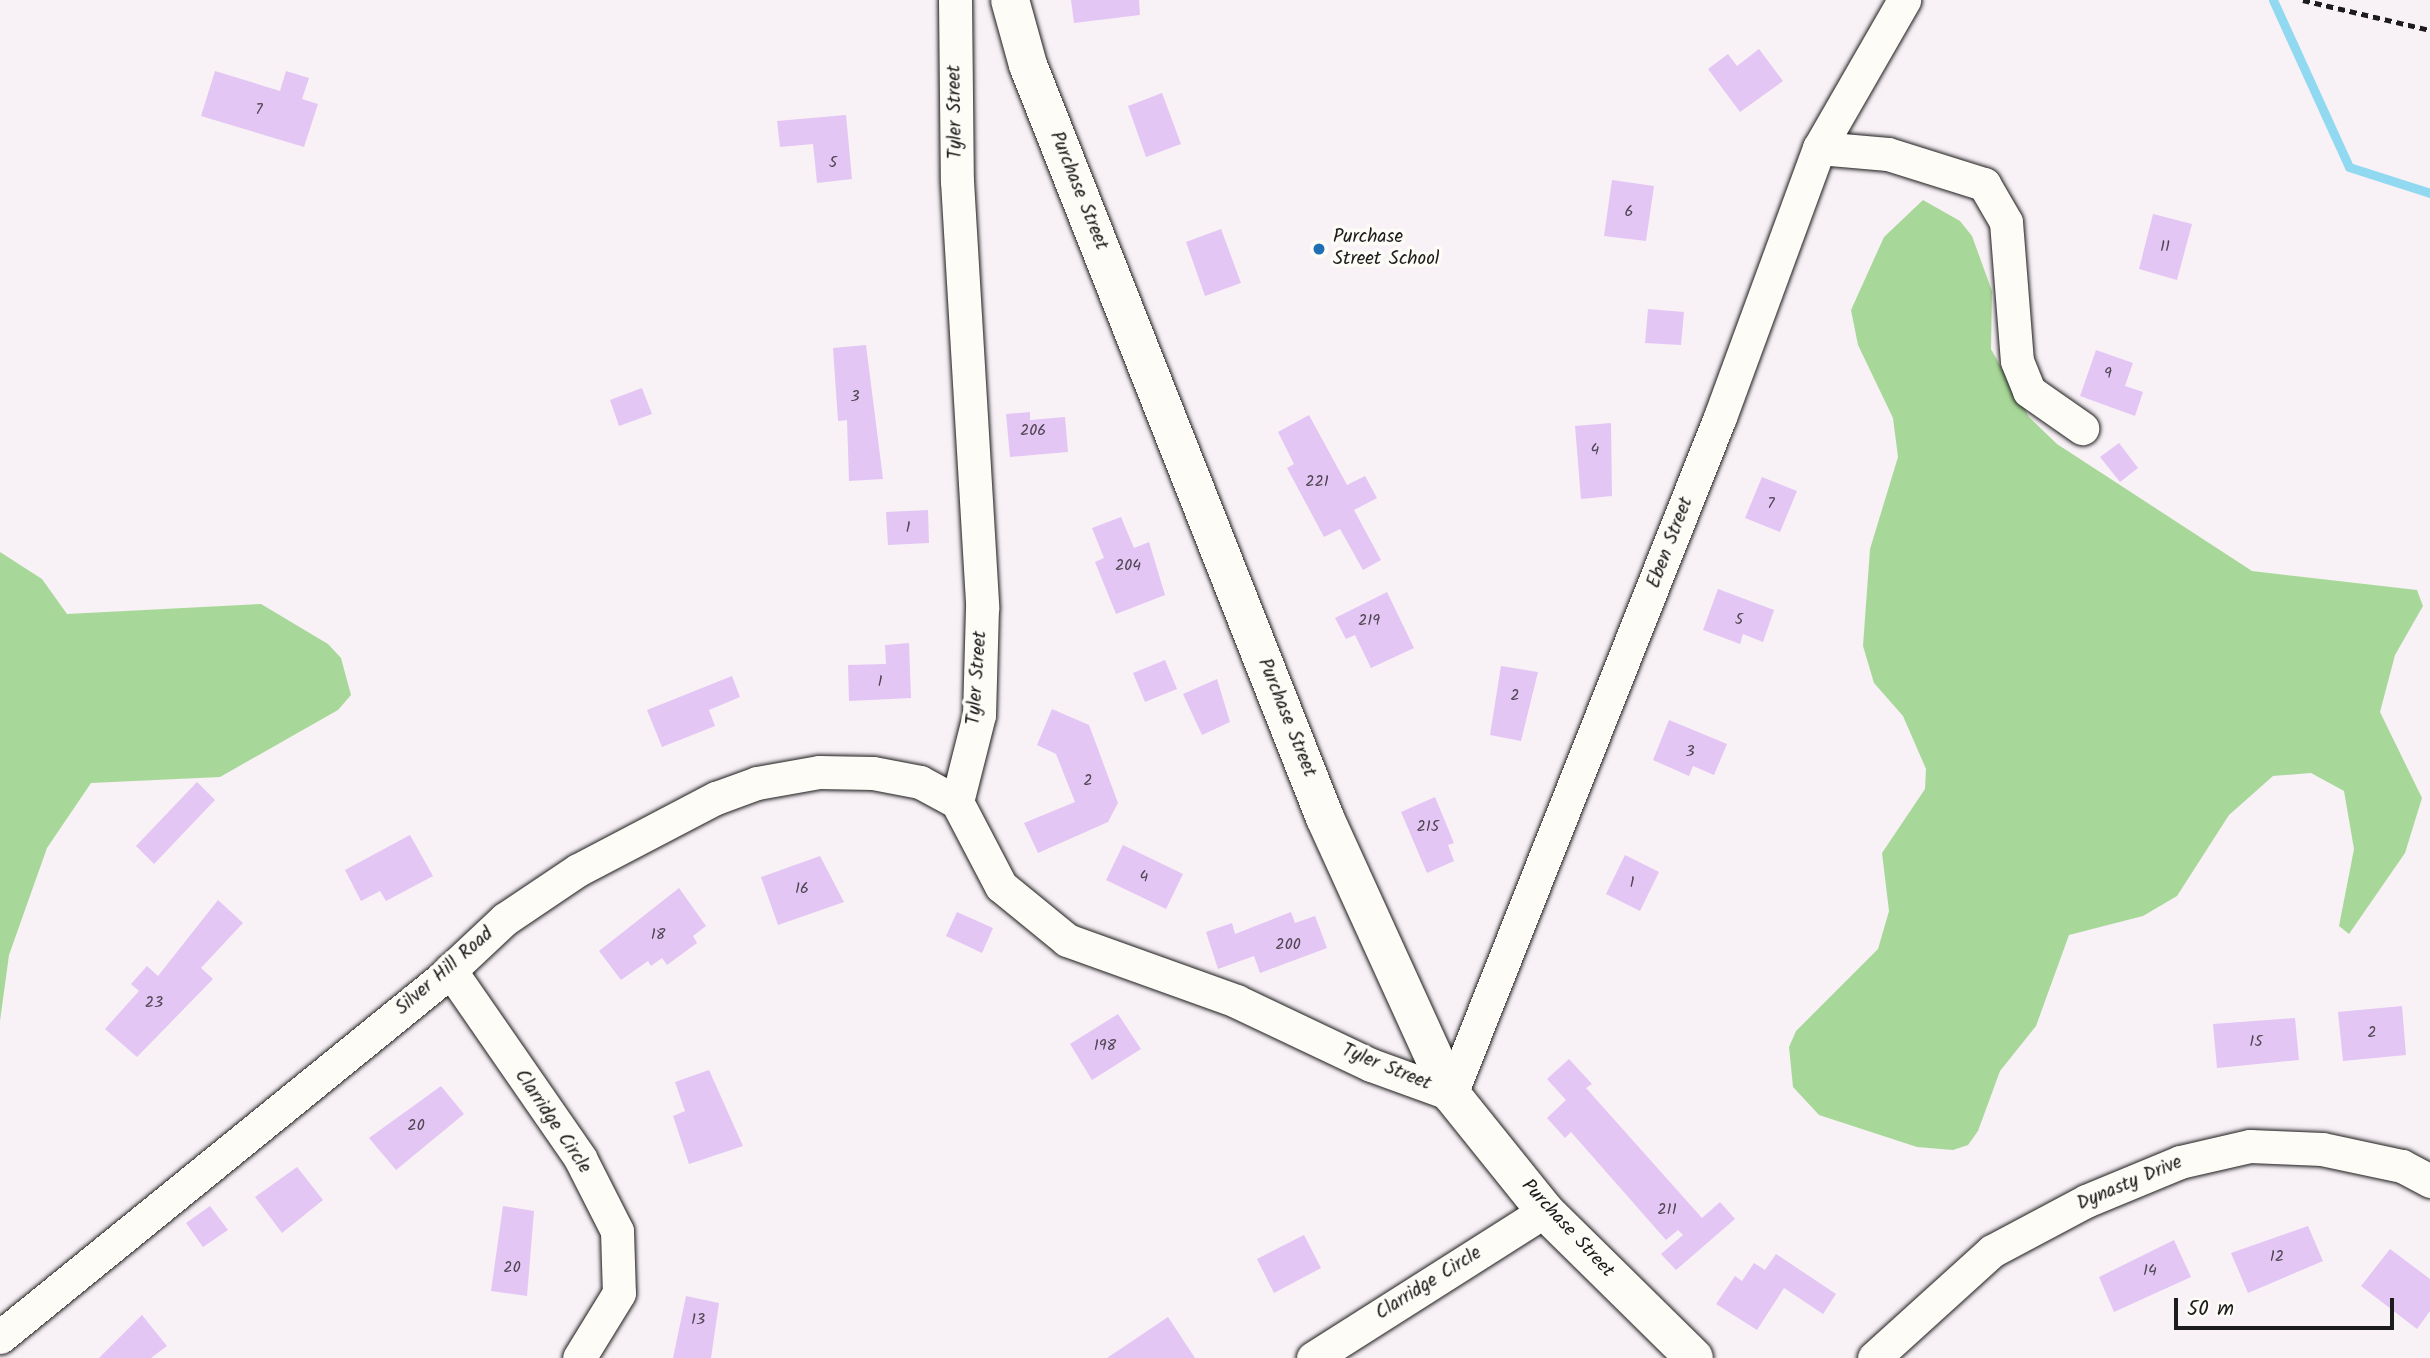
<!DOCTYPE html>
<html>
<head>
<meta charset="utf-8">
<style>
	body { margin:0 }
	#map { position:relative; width:2430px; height:1358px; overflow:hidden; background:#f8f1f6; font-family:Kalam,sans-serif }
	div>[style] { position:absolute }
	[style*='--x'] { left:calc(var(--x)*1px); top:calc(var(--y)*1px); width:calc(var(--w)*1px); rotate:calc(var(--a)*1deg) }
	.green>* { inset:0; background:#a8d899 }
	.stream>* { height:9px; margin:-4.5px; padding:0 4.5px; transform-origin:4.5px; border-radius:4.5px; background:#90d9f1 }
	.building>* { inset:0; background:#e4c6f4 }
	.path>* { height:4.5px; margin-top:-2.25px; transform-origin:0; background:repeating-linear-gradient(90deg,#1c1c1c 0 7px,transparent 0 12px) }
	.roads { filter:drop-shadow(0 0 2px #1c1c1c) drop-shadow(0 0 2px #1c1c1c) }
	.minor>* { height:33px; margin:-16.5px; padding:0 16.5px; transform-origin:16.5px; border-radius:16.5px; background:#fdfcf7 }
	.major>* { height:38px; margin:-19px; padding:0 19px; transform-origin:19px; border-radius:19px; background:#fdfcf7 }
	.dots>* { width:19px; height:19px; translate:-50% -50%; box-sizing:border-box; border:4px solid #fdfcf7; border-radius:50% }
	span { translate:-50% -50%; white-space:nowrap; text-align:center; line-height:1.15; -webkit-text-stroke:7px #fdfcf7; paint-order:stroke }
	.number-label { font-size:16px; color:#4e4652 }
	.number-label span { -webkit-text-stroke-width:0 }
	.street-label { font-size:19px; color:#1c1c1c }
	.poi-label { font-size:19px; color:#1c1c1c }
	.left { translate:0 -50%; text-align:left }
	.scale { position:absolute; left:2174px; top:1298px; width:220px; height:32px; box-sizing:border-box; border:4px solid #1c1c1c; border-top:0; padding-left:9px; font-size:21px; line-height:24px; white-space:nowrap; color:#1c1c1c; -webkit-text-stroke:5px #fdfcf7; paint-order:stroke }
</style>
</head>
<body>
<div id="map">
	<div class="green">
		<i style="clip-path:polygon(1923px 200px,1960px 221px,1972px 236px,1992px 291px,1991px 349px,2029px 417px,2057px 444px,2252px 571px,2417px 590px,2423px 606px,2395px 655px,2380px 712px,2422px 798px,2405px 853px,2349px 934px,2339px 926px,2354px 849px,2344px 791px,2311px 773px,2273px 776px,2229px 815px,2177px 896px,2143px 916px,2069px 935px,2036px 1026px,2000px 1071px,1978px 1131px,1968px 1145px,1953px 1150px,1917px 1147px,1819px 1115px,1793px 1087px,1789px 1047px,1796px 1031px,1878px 949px,1889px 911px,1882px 853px,1925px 789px,1926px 769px,1903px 716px,1874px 683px,1863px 646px,1870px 549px,1898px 457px,1893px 418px,1858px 345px,1851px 310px,1884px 237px)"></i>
		<i style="clip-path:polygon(0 552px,42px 579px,67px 614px,261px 604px,328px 644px,341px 658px,351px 695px,338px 710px,220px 777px,91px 783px,47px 848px,9px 955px,0 1021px)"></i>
	</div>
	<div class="stream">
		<i style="--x:2273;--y:0;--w:183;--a:65.5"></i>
		<i style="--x:2349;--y:167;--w:85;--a:17.8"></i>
	</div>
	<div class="building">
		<i style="clip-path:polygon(1071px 0,1139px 0,1140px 15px,1074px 23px)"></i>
		<i style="clip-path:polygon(1759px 49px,1783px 81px,1740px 112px,1708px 69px,1728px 54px,1737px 66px)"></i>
		<i style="clip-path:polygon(215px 71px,280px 91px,286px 71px,309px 78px,302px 99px,318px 104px,304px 147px,201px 116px)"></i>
		<i style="clip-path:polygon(1162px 93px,1181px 144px,1146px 157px,1128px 106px)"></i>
		<i style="clip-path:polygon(846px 115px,852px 179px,817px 183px,813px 144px,780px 147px,777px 121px)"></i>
		<i style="clip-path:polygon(1612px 180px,1654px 186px,1646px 241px,1604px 236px)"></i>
		<i style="clip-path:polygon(2153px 214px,2192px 224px,2177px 280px,2139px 269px)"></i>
		<i style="clip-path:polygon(1221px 229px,1241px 283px,1205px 296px,1186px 242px)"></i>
		<i style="clip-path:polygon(1648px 309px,1684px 312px,1681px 345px,1645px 343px)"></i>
		<i style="clip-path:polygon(866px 345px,883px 479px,849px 481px,847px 420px,838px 421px,833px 348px)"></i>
		<i style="clip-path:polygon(2096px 350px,2133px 363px,2125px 386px,2143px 392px,2135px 416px,2080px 396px)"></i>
		<i style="clip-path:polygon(642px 388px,652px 414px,619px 426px,610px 400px)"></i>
		<i style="clip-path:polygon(1030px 412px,1030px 420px,1065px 417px,1068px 452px,1010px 457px,1006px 414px)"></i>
		<i style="clip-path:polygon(1309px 415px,1347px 485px,1365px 476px,1377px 498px,1354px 510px,1381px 560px,1363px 570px,1340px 529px,1324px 537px,1287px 468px,1294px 464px,1278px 432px)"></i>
		<i style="clip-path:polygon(1611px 423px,1612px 496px,1581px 499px,1575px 426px)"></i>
		<i style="clip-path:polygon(2119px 443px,2138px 468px,2120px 482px,2100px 457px)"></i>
		<i style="clip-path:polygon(1762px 477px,1797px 491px,1780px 532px,1745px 518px)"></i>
		<i style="clip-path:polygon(928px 510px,929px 543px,888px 545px,886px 512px)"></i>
		<i style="clip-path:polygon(1121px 517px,1134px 548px,1149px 542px,1165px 595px,1116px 614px,1095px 562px,1104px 558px,1092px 528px)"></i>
		<i style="clip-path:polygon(1718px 589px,1774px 610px,1763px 642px,1743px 634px,1740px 644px,1703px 630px)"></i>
		<i style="clip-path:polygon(1387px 592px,1414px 648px,1371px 668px,1355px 635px,1346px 639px,1335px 618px)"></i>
		<i style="clip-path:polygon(909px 643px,911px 698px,849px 701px,848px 665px,886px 664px,885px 645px)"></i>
		<i style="clip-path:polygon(1165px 660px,1177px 689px,1145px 702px,1133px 673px)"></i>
		<i style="clip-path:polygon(1501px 666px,1538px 672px,1521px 741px,1490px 735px)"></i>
		<i style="clip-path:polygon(732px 676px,740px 697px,709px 710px,715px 726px,662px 747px,647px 710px)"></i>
		<i style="clip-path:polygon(1217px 679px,1230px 722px,1202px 735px,1183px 694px)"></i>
		<i style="clip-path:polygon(1052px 709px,1089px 725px,1118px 803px,1108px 822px,1038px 853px,1024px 823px,1075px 802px,1056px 754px,1037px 745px)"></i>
		<i style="clip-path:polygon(1669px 720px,1727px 744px,1714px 775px,1693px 766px,1689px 776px,1653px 760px)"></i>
		<i style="clip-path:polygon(197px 782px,215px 800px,154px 864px,136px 846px)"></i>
		<i style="clip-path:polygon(1435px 797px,1454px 843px,1448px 845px,1454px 861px,1427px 873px,1401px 812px)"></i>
		<i style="clip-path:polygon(410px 835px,433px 876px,386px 901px,380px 891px,361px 901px,345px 870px)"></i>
		<i style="clip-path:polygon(1123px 845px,1183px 874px,1166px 909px,1106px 880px)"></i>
		<i style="clip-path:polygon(1625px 855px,1659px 872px,1640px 911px,1606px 894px)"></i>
		<i style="clip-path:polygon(820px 856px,844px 902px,778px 925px,761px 877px)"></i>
		<i style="clip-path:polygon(679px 888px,706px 926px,693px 936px,697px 943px,667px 965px,662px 958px,651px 966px,648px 961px,621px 980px,599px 951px)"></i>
		<i style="clip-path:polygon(218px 900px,243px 923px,201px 968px,213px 979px,137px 1057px,105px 1029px,139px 991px,131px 984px,147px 966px,158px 976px)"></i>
		<i style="clip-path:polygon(957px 912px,993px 928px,982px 953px,946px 936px)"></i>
		<i style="clip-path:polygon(1291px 912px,1295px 923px,1315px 916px,1327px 948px,1260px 973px,1254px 956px,1218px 969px,1206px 932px,1232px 923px,1235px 934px)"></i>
		<i style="clip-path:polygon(2402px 1006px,2406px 1055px,2343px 1061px,2338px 1012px)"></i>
		<i style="clip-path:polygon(1118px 1014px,1141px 1049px,1092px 1080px,1070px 1044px)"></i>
		<i style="clip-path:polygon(2295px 1018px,2299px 1060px,2217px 1068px,2213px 1024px)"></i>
		<i style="clip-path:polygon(1569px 1059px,1592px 1084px,1586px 1088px,1702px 1218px,1720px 1202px,1735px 1219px,1676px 1270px,1661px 1254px,1683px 1235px,1678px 1230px,1666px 1240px,1571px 1132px,1565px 1138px,1547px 1118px,1566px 1100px,1547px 1079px)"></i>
		<i style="clip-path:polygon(709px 1070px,743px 1146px,689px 1164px,673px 1116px,685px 1111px,675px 1082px)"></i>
		<i style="clip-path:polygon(441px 1086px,464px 1114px,396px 1170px,369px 1138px)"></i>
		<i style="clip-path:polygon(297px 1167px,323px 1200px,282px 1233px,255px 1197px)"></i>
		<i style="clip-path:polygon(210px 1206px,228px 1230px,203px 1247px,186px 1223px)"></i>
		<i style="clip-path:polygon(503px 1206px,534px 1211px,527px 1296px,491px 1291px)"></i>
		<i style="clip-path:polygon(2308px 1226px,2323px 1261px,2248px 1293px,2231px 1253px)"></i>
		<i style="clip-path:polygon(1304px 1235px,1321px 1268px,1274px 1293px,1257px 1259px)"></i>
		<i style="clip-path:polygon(2174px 1240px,2191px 1277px,2114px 1312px,2099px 1277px)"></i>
		<i style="clip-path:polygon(2390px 1249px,2430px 1279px,2430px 1311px,2417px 1329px,2361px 1286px)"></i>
		<i style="clip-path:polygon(1776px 1254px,1836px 1294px,1823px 1314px,1784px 1288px,1757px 1330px,1716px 1304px,1735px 1276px,1742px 1281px,1754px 1263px,1765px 1270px)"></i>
		<i style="clip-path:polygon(686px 1296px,719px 1303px,711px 1358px,673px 1358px)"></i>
		<i style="clip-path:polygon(142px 1315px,167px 1346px,151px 1358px,99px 1358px)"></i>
		<i style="clip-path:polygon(1168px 1317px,1195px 1358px,1107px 1358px)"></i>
	</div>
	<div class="path">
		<i style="--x:2303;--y:0;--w:130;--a:13.3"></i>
	</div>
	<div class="roads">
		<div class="minor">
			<i style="--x:955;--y:0;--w:181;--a:89.4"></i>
			<i style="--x:957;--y:181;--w:428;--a:86.6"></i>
			<i style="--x:982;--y:608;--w:107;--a:91.6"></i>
			<i style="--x:979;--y:715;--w:90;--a:104.2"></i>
			<i style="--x:957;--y:802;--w:95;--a:62.4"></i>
			<i style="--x:1001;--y:886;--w:85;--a:39.3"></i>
			<i style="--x:1067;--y:940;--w:180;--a:19.8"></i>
			<i style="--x:1236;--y:1001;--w:149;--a:25.4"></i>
			<i style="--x:1371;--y:1065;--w:85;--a:19.9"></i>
			<i style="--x:1451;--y:1094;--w:728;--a:-68.33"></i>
			<i style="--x:1720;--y:417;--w:287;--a:-69.8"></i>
			<i style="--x:1819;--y:148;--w:171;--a:-60.1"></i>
			<i style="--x:1819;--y:148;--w:69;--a:5"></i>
			<i style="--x:1888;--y:154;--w:101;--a:17.4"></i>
			<i style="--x:1984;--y:184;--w:44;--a:59.9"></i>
			<i style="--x:2006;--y:222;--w:139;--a:85.5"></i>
			<i style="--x:2017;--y:361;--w:32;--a:68"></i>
			<i style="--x:2029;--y:391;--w:65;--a:34.9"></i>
			<i style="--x:450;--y:970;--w:229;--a:55.3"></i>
			<i style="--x:580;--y:1158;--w:82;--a:63.1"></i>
			<i style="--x:617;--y:1231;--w:62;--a:88.2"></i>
			<i style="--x:619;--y:1293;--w:76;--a:121.6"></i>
			<i style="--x:0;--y:1337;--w:568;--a:-39.07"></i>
			<i style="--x:441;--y:979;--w:88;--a:-43.2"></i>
			<i style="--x:505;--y:919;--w:88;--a:-33.9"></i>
			<i style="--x:578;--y:870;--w:156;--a:-27.6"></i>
			<i style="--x:716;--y:798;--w:44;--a:-20.1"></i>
			<i style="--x:757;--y:783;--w:63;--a:-10.1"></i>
			<i style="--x:819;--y:772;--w:54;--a:1.1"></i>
			<i style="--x:873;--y:773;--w:48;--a:10.8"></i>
			<i style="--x:920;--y:782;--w:42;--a:28.4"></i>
			<i style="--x:1313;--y:1358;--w:275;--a:-32.4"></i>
			<i style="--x:1874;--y:1358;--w:159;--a:-42.2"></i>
			<i style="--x:1992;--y:1251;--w:106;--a:-28"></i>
			<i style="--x:2086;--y:1201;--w:102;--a:-22.5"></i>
			<i style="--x:2180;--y:1162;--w:72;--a:-12.9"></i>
			<i style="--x:2250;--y:1146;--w:72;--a:2.4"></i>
			<i style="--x:2322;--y:1149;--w:82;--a:12"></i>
			<i style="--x:2402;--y:1166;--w:32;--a:28"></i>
		</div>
		<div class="major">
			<i style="--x:1010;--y:0;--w:67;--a:74.5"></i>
			<i style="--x:1028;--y:65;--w:809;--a:68.47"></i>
			<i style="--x:1325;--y:818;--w:303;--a:65.5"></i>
			<i style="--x:1451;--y:1094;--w:150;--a:51.2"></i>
			<i style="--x:1545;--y:1211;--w:209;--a:44.6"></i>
		</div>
	</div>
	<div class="dots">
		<i style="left:1319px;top:249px;background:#1f6fb2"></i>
	</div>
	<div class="number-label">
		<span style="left:259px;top:110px">7</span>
		<span style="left:833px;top:163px">5</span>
		<span style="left:1629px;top:212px">6</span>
		<span style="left:2165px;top:247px">11</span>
		<span style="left:2108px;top:374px">9</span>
		<span style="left:855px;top:397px">3</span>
		<span style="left:1033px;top:431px">206</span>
		<span style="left:1595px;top:450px">4</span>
		<span style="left:1317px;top:482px">221</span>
		<span style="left:1771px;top:504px">7</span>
		<span style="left:908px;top:528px">1</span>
		<span style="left:1128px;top:566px">204</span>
		<span style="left:1739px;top:620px">5</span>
		<span style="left:1369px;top:621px">219</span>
		<span style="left:880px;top:682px">1</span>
		<span style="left:1515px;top:696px">2</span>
		<span style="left:1690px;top:752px">3</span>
		<span style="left:1088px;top:781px">2</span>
		<span style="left:1428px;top:827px">215</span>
		<span style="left:1144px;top:877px">4</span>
		<span style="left:1632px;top:883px">1</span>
		<span style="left:802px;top:889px">16</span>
		<span style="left:658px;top:935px">18</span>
		<span style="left:1288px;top:945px">200</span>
		<span style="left:154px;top:1003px">23</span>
		<span style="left:2372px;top:1033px">2</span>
		<span style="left:2256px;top:1042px">15</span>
		<span style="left:1105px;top:1046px">198</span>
		<span style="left:416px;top:1126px">20</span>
		<span style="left:1667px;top:1210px">211</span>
		<span style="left:2277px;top:1257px">12</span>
		<span style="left:512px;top:1268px">20</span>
		<span style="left:2150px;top:1271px">14</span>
		<span style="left:698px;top:1320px">13</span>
	</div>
	<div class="street-label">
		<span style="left:956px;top:112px;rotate:-91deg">Tyler Street</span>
		<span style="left:1078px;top:191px;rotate:68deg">Purchase Street</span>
		<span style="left:1671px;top:543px;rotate:-69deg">Eben Street</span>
		<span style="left:978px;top:678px;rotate:-86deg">Tyler Street</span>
		<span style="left:1286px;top:718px;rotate:68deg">Purchase Street</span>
		<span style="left:445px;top:972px;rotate:-41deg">Silver Hill Road</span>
		<span style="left:1386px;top:1068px;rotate:22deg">Tyler Street</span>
		<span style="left:552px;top:1122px;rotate:56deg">Clarridge Circle</span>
		<span style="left:2130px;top:1184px;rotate:-23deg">Dynasty Drive</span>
		<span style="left:1567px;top:1229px;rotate:47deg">Purchase Street</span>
		<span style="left:1429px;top:1284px;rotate:-32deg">Clarridge Circle</span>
	</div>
	<div class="poi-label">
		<span class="left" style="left:1333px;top:249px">Purchase<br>Street School</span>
	</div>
	<div class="scale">50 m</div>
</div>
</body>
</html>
